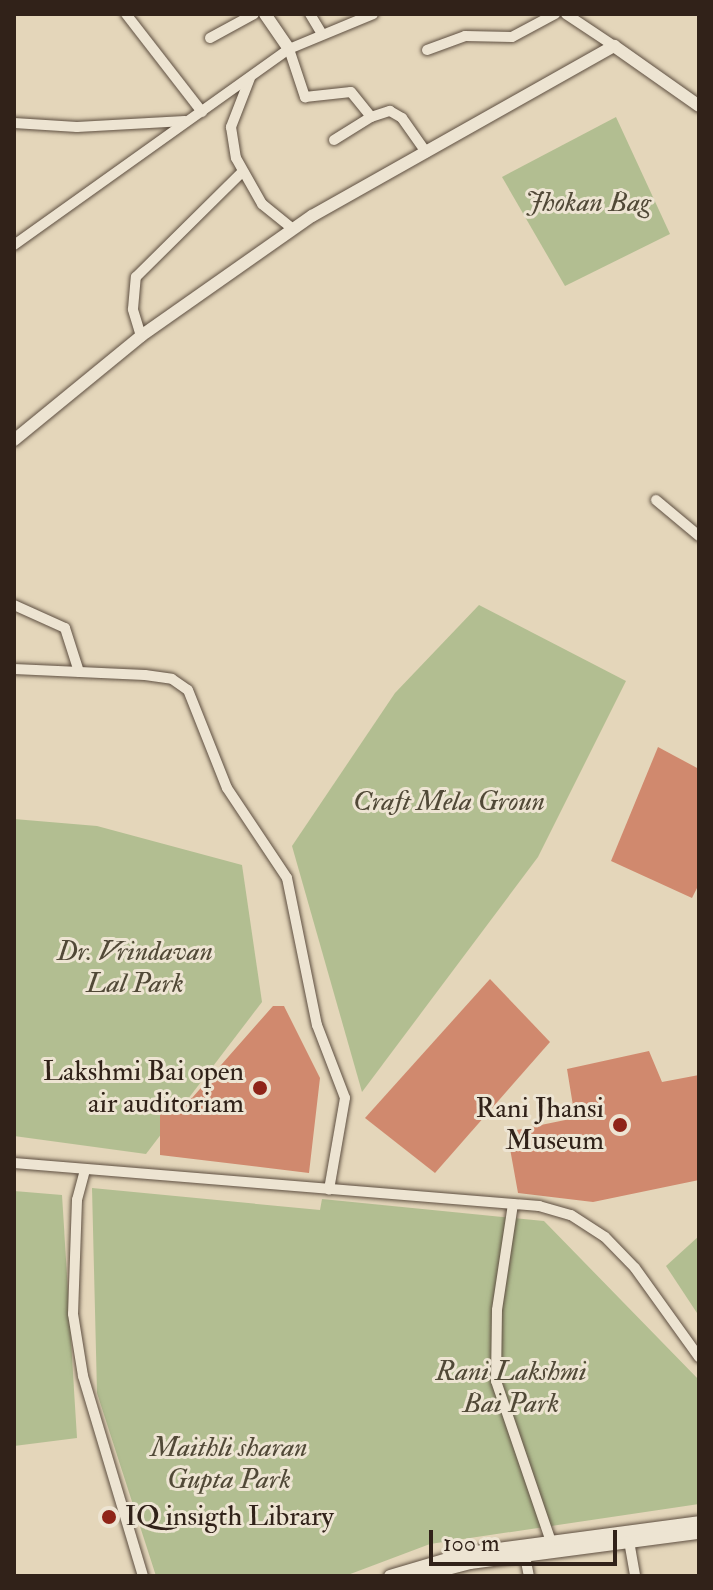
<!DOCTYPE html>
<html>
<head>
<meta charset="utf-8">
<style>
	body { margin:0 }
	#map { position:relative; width:713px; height:1590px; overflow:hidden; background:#e4d6ba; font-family:"IM FELL Double Pica",serif }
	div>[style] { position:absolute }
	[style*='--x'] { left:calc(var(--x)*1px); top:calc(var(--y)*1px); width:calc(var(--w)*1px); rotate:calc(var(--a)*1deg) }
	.green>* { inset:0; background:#b2be91 }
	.building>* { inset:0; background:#d0896e }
	.roads { filter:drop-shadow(0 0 2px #5e4f41) drop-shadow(0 0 2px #5e4f41) }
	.minor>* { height:10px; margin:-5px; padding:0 5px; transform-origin:5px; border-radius:5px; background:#ede4d2 }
	.tertiary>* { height:12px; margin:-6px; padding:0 6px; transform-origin:6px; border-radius:6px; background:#ede4d2 }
	.dots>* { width:22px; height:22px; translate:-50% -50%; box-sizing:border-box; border:4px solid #ede4d2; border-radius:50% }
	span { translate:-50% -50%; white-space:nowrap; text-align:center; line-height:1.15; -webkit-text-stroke:6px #ede4d2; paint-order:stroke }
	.park-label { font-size:28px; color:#514937; font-style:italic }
	.poi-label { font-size:28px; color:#312219 }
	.right { translate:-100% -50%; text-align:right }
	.left { translate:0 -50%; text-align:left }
	.frame { position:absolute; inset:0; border:16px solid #312219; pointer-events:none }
	.scale { position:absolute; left:429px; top:1530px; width:188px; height:36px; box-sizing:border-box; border:4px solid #312219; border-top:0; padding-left:10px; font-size:24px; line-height:28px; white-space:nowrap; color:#312219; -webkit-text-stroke:6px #ede4d2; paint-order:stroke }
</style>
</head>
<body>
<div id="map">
	<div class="green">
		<i style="clip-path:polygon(616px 117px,670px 234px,565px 286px,502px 177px)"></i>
		<i style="clip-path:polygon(479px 605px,626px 681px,538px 857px,362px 1092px,292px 846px,395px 693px)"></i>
		<i style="clip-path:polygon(14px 819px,97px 826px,242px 865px,262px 1002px,146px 1154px,14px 1136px)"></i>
		<i style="clip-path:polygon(92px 1188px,320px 1210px,322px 1199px,544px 1221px,699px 1380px,699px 1504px,430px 1544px,345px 1576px,156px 1576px,97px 1393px)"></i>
		<i style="clip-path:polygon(14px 1191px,62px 1195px,77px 1438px,14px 1446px)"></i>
		<i style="clip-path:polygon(699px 1236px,699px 1316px,666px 1266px)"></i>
	</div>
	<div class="building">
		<i style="clip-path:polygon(658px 747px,699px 769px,699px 884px,692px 898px,611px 861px)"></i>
		<i style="clip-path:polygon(490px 979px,550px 1042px,435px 1173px,365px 1118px)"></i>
		<i style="clip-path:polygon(273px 1006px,284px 1006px,320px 1078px,309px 1173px,160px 1155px,160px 1110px,192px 1098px)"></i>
		<i style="clip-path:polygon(649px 1051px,662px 1082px,699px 1075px,699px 1180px,593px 1202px,518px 1193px,507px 1132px,575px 1118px,567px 1069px)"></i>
	</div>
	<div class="roads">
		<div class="minor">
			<i style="--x:126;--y:14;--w:124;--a:52.2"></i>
			<i style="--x:310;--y:14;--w:23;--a:59"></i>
			<i style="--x:566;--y:14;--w:58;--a:33.7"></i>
			<i style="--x:210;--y:38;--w:50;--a:-28.6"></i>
			<i style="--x:289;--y:49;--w:51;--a:71.6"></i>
			<i style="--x:305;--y:97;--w:46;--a:-6.2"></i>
			<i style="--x:351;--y:92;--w:32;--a:51"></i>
			<i style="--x:371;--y:117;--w:20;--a:-18"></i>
			<i style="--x:390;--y:111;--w:14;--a:30"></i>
			<i style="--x:402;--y:118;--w:42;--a:54.8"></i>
			<i style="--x:427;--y:50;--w:40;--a:-20.2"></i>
			<i style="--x:465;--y:36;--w:47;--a:1.2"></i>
			<i style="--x:512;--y:37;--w:49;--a:-28.1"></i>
			<i style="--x:250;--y:78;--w:53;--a:111.2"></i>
			<i style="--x:231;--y:127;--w:31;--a:81"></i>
			<i style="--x:236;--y:158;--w:53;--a:60.5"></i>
			<i style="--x:262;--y:204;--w:40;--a:39"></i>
			<i style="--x:14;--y:123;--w:63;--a:3.6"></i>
			<i style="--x:77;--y:127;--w:108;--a:-3.2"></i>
			<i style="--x:334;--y:140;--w:44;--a:-31.9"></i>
			<i style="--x:14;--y:245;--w:338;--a:-35.5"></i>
			<i style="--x:289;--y:49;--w:91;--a:-22.6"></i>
			<i style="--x:141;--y:336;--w:28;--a:-107"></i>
			<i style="--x:133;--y:309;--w:32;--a:-85"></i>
			<i style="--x:136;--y:277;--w:149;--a:-44.7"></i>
			<i style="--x:656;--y:500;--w:56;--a:39.9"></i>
			<i style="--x:14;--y:605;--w:56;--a:24.3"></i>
			<i style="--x:65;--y:628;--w:46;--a:72.3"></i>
			<i style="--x:14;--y:669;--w:131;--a:2.6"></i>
			<i style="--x:145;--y:675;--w:27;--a:8"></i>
			<i style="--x:172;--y:679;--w:19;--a:35"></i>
			<i style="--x:188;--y:690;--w:105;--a:68.3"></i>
			<i style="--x:227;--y:788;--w:108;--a:56.3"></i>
			<i style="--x:287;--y:878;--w:150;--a:78.5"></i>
			<i style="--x:317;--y:1025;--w:78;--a:69"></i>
			<i style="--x:345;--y:1098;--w:93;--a:99.9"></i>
			<i style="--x:14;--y:1163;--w:527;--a:4.68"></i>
			<i style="--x:539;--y:1206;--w:33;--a:16"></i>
			<i style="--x:571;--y:1215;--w:40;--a:32.9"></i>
			<i style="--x:605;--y:1237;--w:43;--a:45.9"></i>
			<i style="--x:635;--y:1268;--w:110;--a:54.3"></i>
			<i style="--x:85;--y:1170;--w:31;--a:105"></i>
			<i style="--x:77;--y:1200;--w:114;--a:92"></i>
			<i style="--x:73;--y:1314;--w:63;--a:80.8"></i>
			<i style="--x:83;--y:1376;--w:209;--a:73.3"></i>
			<i style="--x:513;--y:1204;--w:107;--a:98.6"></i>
			<i style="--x:497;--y:1310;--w:71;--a:90.8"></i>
			<i style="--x:496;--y:1381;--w:170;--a:71.1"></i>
			<i style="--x:629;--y:1541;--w:36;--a:80"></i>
			<i style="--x:524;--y:1551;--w:25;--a:79"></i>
		</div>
		<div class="tertiary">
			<i style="--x:265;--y:14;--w:42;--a:55.6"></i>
			<i style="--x:14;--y:440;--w:164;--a:-39.3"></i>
			<i style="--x:141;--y:336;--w:209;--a:-35.1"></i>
			<i style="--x:312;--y:216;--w:347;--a:-29.4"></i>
			<i style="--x:614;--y:46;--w:104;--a:35.2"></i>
			<i style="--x:390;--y:1576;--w:81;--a:-16.4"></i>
			<i style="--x:468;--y:1553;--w:233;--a:-7.6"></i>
			<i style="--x:421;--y:1576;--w:51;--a:-14.9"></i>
			<i style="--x:470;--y:1563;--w:231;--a:-7.5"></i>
		</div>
	</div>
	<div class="dots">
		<i style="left:260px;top:1088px;background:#8f2418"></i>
		<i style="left:620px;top:1125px;background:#8f2418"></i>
		<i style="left:109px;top:1517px;background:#8f2418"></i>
	</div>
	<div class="park-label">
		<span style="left:588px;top:203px">Jhokan Bag</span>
		<span style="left:449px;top:802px">Craft Mela Groun</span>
		<span style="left:135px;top:968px">Dr. Vrindavan<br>Lal Park</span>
		<span style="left:511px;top:1388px">Rani Lakshmi<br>Bai Park</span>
		<span style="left:229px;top:1464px">Maithli sharan<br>Gupta Park</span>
	</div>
	<div class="poi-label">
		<span class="right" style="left:244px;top:1088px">Lakshmi Bai open<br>air auditoriam</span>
		<span class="right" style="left:604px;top:1125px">Rani Jhansi<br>Museum</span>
		<span class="left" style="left:125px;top:1517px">IQ insigth Library</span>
	</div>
	<div class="frame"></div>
	<div class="scale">100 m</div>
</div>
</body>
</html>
